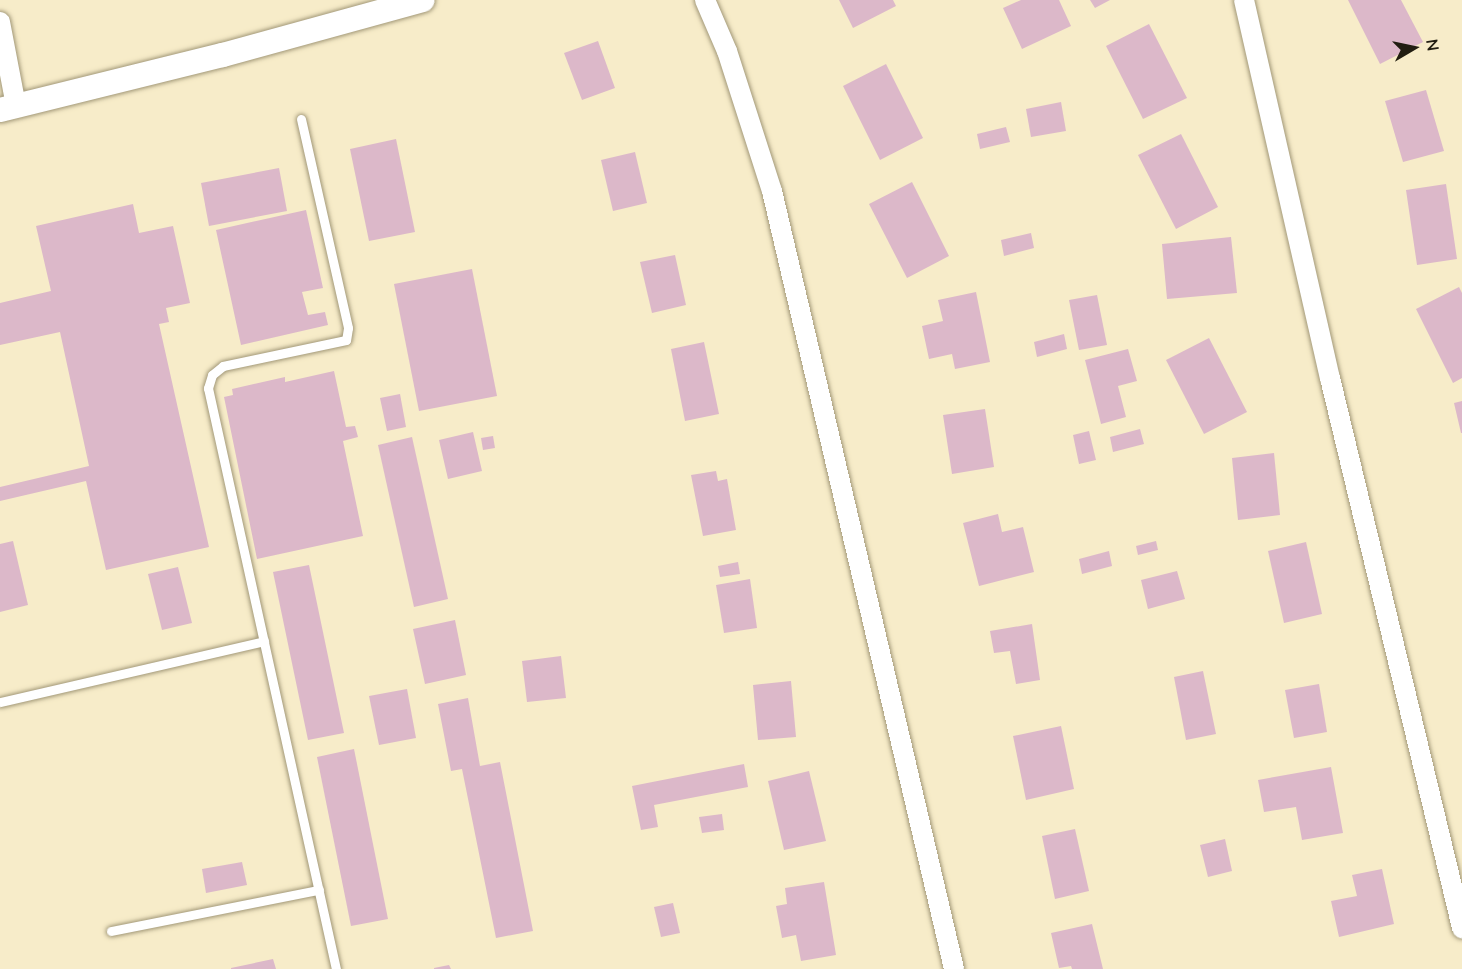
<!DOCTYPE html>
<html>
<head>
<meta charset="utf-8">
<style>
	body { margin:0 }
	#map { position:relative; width:1462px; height:969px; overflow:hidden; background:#f7ecc9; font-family:"Nunito Sans",sans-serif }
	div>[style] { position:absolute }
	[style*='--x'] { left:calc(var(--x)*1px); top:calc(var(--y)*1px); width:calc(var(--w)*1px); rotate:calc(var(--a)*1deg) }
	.building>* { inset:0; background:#dcb8c9 }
	.roads { filter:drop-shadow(0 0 2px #a29878) drop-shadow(0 0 2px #a29878) }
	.service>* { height:9px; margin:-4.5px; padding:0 4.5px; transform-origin:4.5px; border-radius:4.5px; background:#fff }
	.minor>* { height:20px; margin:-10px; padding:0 10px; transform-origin:10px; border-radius:10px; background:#fff }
	.tertiary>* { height:24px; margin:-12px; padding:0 12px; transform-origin:12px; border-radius:12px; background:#fff }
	span { translate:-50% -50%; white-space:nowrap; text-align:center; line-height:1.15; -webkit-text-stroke:4.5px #f7ecc9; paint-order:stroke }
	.north { position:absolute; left:1384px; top:18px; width:60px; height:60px; -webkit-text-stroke:4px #f7ecc9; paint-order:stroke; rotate:81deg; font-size:16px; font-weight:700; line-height:24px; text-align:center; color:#211d11 }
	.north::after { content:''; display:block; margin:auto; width:21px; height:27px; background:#211d11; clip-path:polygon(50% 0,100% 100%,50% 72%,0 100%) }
</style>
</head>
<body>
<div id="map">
	<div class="building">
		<i style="clip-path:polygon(839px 0,893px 0,896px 6px,853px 28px)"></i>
		<i style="clip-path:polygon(1021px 0,1059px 0,1071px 26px,1022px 49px,1003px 8px)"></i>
		<i style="clip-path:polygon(1090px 0,1110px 0,1095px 8px)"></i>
		<i style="clip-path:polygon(1348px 0,1401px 0,1423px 42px,1380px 64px)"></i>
		<i style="clip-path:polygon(1149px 24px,1187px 98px,1143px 119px,1106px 46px)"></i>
		<i style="clip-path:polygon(598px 41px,615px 88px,582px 100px,564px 53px)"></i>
		<i style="clip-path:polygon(886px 64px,923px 138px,880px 160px,843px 86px)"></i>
		<i style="clip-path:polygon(1426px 90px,1444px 151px,1403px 162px,1385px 101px)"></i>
		<i style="clip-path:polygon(1061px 102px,1066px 131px,1031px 137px,1026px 109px)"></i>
		<i style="clip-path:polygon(1006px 127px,1010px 142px,980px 149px,977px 134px)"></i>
		<i style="clip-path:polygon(1181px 134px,1218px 207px,1176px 229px,1138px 155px)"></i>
		<i style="clip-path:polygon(396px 139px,415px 232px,369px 241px,350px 149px)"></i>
		<i style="clip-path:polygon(635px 152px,647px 203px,613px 211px,601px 160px)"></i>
		<i style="clip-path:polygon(279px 168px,287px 211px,209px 226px,201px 183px)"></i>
		<i style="clip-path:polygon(912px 182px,949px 256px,907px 278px,869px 204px)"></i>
		<i style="clip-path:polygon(1446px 184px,1457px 259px,1417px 265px,1406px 190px)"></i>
		<i style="clip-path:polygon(133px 204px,139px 233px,173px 226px,190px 303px,166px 308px,169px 322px,159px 324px,209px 547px,106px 570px,86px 481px,0 501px,0 487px,89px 466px,60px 332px,0 345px,0 303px,51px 291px,36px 226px)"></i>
		<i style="clip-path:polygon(306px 210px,323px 288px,302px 292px,308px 315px,325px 312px,328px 325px,241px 345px,216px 230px)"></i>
		<i style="clip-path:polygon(1031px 233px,1034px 248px,1004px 256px,1001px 240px)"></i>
		<i style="clip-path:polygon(1231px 237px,1237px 293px,1167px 299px,1162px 244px)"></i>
		<i style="clip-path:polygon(675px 255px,686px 305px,652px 313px,640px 262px)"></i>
		<i style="clip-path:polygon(472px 269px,497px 396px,419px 411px,394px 284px)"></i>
		<i style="clip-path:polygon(1459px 287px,1462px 293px,1462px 378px,1453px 383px,1416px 309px)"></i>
		<i style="clip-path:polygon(976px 292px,990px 362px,955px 369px,952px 354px,929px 359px,922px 326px,943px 321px,938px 300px)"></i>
		<i style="clip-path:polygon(1097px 295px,1107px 345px,1079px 350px,1069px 300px)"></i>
		<i style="clip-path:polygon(1064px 334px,1067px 349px,1037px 357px,1034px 342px)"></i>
		<i style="clip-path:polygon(1209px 338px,1247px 412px,1204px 434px,1166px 360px)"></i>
		<i style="clip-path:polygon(704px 342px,719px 414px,685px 421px,671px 349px)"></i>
		<i style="clip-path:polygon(1128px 349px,1137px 381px,1118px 386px,1126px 417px,1101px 424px,1085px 360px)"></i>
		<i style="clip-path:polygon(334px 371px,346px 427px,355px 426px,358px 437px,343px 441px,363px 536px,257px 559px,224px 397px,233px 395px,232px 389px,285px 377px,285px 382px)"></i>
		<i style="clip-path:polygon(400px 394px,406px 427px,387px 431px,380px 398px)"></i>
		<i style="clip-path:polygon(1462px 401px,1462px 433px,1461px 433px,1454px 403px)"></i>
		<i style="clip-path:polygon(985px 409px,994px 467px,952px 474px,943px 415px)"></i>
		<i style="clip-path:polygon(1140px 429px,1144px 444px,1113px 452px,1110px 437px)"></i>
		<i style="clip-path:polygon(1089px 431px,1096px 460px,1079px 464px,1073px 435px)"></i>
		<i style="clip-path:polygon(473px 432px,482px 471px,448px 479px,439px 440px)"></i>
		<i style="clip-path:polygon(493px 436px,495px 448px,483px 450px,481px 438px)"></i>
		<i style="clip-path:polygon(412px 437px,448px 599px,414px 607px,378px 445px)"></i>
		<i style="clip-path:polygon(1274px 453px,1280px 515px,1238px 520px,1232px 458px)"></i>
		<i style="clip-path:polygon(716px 471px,718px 481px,727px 479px,736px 530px,703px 536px,691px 475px)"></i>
		<i style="clip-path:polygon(998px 514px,1002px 532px,1023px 527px,1034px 572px,979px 586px,963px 523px)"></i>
		<i style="clip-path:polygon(13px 541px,28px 605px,0 612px,0 544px)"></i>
		<i style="clip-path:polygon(1156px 541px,1158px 550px,1138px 555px,1136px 546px)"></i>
		<i style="clip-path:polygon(1306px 542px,1322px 614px,1284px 623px,1268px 551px)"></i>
		<i style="clip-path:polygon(1109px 551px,1112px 566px,1082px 574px,1079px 559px)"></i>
		<i style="clip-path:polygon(738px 562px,740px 574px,720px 577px,718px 566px)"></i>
		<i style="clip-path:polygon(309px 565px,344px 733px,308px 740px,273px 572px)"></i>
		<i style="clip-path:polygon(178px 567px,192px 623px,162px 630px,148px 574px)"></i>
		<i style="clip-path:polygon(1177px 571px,1185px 599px,1148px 609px,1141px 580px)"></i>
		<i style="clip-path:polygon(750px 579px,757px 628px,724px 633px,716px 585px)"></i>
		<i style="clip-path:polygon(455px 620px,466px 675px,425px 684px,413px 629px)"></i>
		<i style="clip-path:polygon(1032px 624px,1040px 680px,1016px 684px,1010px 651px,994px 653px,990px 631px)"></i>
		<i style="clip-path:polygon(561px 656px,566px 698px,527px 702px,522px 661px)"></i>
		<i style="clip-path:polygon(1203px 671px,1216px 734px,1186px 740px,1174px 677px)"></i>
		<i style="clip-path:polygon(791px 681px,796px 737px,758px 740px,753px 685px)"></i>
		<i style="clip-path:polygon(1319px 684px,1327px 732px,1294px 738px,1285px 690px)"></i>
		<i style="clip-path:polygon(407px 689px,416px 738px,379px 745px,369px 696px)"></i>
		<i style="clip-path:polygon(468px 698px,480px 766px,500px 762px,533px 931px,496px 938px,462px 769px,451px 771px,438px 704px)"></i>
		<i style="clip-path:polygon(1061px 726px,1074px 789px,1026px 800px,1013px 736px)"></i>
		<i style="clip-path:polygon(354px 749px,388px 919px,351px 926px,317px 757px)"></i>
		<i style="clip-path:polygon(744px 764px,748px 787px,654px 805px,658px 827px,641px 830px,632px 786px)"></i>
		<i style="clip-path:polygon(1331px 767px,1343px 833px,1302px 840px,1296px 807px,1264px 812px,1258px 780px)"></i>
		<i style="clip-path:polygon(809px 771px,826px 841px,784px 850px,768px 781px)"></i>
		<i style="clip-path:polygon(722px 814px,724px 830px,702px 833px,699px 817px)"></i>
		<i style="clip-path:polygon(1075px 829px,1089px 891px,1055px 899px,1042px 836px)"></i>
		<i style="clip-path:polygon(1225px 839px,1232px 871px,1208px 877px,1200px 845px)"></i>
		<i style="clip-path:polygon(242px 862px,247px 885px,206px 893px,202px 869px)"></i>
		<i style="clip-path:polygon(1382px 869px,1394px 924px,1339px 937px,1331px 901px,1357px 896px,1352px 875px)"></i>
		<i style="clip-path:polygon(824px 882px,836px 955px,801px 961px,796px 935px,782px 938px,776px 906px,787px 904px,785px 888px)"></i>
		<i style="clip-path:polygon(673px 903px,680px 933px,661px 937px,654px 907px)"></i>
		<i style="clip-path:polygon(1092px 924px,1103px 969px,1072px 969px,1071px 966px,1059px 968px,1051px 933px)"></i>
		<i style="clip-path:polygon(273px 959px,276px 969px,231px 969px,231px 968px)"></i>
		<i style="clip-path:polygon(449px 965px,451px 969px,434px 969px,434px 968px)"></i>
	</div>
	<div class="roads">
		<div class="service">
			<i style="--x:301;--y:119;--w:214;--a:77.3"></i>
			<i style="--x:348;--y:328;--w:12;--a:99"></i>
			<i style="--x:346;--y:340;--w:126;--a:168.1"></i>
			<i style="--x:223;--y:366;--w:14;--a:141"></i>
			<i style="--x:212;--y:375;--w:14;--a:107"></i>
			<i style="--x:208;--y:388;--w:595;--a:77.58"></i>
			<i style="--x:0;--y:702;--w:271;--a:-13"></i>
			<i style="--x:111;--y:931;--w:212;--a:-11.2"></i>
		</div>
		<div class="minor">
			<i style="--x:705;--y:0;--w:56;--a:66.7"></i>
			<i style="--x:727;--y:51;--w:147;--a:72.2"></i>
			<i style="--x:772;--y:191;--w:799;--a:76.83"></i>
			<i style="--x:1244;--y:0;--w:388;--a:77.2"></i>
			<i style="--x:1330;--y:378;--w:566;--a:76.5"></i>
			<i style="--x:0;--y:22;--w:86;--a:79.2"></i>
		</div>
		<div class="tertiary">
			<i style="--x:0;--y:110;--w:230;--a:-13.9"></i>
			<i style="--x:223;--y:55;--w:207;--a:-15.4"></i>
		</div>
	</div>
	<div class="north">N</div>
</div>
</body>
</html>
